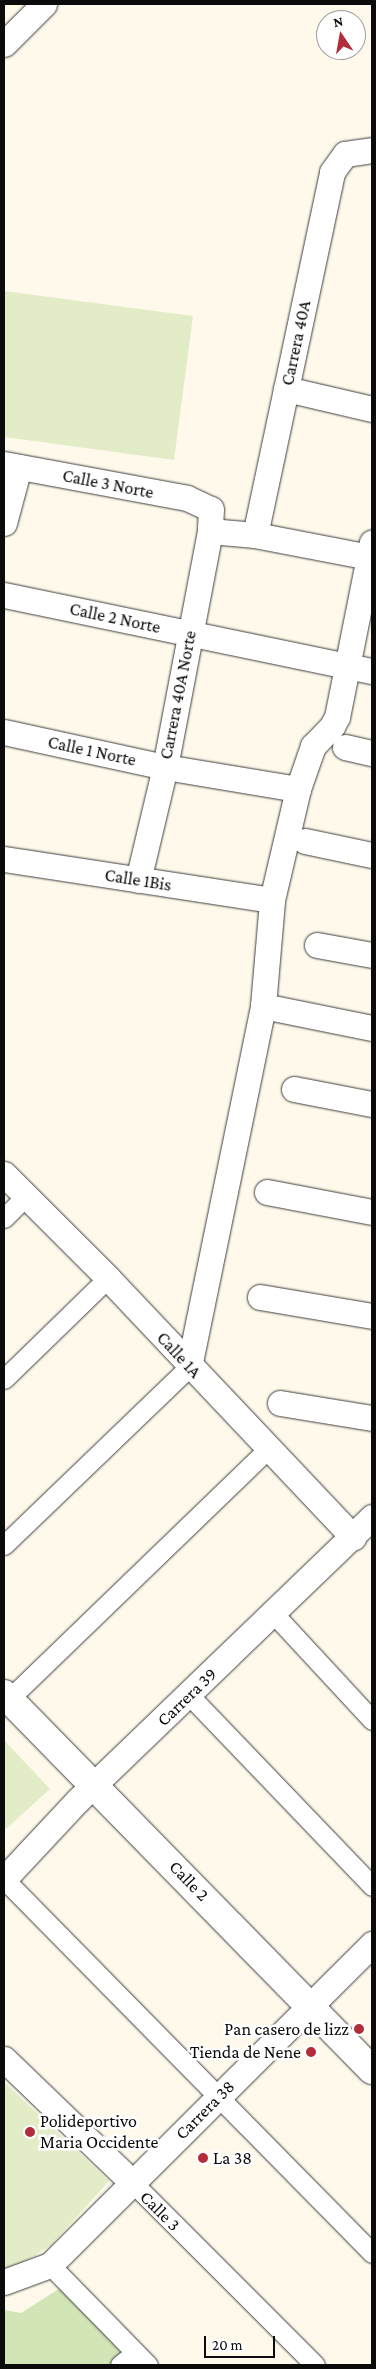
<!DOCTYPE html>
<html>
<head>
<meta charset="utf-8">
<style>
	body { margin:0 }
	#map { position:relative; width:376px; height:2369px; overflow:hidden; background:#fef9ea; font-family:"Crimson Pro",serif }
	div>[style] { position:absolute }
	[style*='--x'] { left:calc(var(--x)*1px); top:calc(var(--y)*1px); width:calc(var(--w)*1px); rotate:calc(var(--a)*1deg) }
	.green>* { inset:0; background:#d1e5b7 }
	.pitch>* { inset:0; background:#e2edc8 }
	.roads { filter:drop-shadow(0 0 1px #3e3e3e) drop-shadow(0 0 1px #3e3e3e) }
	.pedestrian>* { height:19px; margin:-9.5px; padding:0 9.5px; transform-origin:9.5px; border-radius:9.5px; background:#fff }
	.minor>* { height:25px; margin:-12.5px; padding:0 12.5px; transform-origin:12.5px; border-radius:12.5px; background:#fff }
	.tertiary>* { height:28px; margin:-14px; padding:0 14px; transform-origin:14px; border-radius:14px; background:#fff }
	.dots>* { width:14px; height:14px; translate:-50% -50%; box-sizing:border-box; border:2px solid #fff; border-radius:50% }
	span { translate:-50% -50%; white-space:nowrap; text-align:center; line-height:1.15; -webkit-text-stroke:5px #fff; paint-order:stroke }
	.street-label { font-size:18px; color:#0b0b0b }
	.poi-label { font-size:18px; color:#0b0b0b }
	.right { translate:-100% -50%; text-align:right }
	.left { translate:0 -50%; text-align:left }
	.frame { position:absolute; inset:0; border:5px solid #0b0b0b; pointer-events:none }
	.north { position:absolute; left:316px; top:10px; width:50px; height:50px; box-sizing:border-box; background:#fff; border:1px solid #9d9d9d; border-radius:50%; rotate:348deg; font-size:14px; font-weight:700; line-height:20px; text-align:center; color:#0b0b0b }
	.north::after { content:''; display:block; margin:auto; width:18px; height:22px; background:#b22c3a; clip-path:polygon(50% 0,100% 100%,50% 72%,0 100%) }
	.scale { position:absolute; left:204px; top:2336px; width:71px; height:22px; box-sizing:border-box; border:2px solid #0b0b0b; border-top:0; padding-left:6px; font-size:15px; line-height:18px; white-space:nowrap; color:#0b0b0b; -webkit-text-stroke:4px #fff; paint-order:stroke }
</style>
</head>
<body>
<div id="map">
	<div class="green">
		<i style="clip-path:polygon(62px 2287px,123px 2355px,109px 2365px,4px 2365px,4px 2310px,21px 2313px)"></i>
	</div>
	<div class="pitch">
		<i style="clip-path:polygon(4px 291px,193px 316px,174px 460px,4px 437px)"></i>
		<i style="clip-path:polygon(4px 1740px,50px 1789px,6px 1829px,4px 1826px)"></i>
		<i style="clip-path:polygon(4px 2082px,109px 2181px,51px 2245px,5px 2274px)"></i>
	</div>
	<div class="roads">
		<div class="pedestrian">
			<i style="--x:4;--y:1218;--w:31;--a:-45"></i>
			<i style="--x:4;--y:1379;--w:145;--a:-44.2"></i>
			<i style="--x:4;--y:1545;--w:257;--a:-43.9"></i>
			<i style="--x:273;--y:1613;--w:146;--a:47.2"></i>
			<i style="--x:189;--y:1695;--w:265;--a:46.2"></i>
			<i style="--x:9;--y:1699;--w:361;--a:-44"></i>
			<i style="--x:4;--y:1879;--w:525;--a:45.46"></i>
			<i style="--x:133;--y:2183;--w:257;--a:45"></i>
			<i style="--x:50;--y:2265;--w:140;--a:45.6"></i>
			<i style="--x:120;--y:2365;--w:19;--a:-39"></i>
		</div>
		<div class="minor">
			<i style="--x:4;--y:44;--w:57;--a:-45"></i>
			<i style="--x:286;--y:389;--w:88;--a:13.1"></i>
			<i style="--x:4;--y:464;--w:186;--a:10.5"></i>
			<i style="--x:187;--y:498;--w:26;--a:25"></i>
			<i style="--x:211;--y:509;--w:22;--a:93"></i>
			<i style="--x:210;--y:531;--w:240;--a:100.8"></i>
			<i style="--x:165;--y:767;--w:116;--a:103.4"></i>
			<i style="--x:4;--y:523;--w:58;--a:-75"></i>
			<i style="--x:210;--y:531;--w:45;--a:5.1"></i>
			<i style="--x:255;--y:535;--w:116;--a:10.9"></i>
			<i style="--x:255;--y:535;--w:371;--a:-78"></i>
			<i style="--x:332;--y:172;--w:22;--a:-54"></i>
			<i style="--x:345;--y:154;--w:27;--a:-8"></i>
			<i style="--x:4;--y:595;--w:376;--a:11.7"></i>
			<i style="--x:4;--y:732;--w:165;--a:12.3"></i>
			<i style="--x:165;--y:767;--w:135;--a:9.4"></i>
			<i style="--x:345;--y:747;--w:28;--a:13"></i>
			<i style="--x:305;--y:841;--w:68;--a:11.8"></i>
			<i style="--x:4;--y:859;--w:271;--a:8.7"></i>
			<i style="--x:317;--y:945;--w:56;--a:10.3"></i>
			<i style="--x:263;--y:1006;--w:111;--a:11.4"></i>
			<i style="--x:294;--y:1089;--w:79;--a:10.9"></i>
			<i style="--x:4;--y:1174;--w:147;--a:45"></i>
			<i style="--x:108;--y:1278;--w:357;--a:46.6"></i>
			<i style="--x:267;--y:1192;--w:107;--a:10.8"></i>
			<i style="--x:260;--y:1297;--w:114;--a:9.6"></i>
			<i style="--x:189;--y:1367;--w:369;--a:-78.4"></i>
			<i style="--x:263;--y:1006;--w:106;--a:-85.1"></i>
			<i style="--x:272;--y:900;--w:114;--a:-76.8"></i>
			<i style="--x:298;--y:789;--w:46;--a:-70.8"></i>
			<i style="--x:313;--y:746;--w:28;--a:-46"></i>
			<i style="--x:332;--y:726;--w:10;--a:-61"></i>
			<i style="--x:337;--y:717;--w:178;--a:-78.7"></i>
			<i style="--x:280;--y:1403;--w:93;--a:9.3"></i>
			<i style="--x:4;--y:1879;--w:108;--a:-46.9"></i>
			<i style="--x:78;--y:1800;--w:408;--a:-43.9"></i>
			<i style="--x:4;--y:2059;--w:179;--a:43.9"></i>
			<i style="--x:4;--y:2282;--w:49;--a:-20.3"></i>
			<i style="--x:50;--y:2265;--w:455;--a:-44.9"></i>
		</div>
		<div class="tertiary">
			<i style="--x:4;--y:1694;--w:526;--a:45.62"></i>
		</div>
	</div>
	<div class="dots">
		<i style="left:359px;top:2029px;background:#b22c3a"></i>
		<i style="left:311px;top:2052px;background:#b22c3a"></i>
		<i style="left:30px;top:2132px;background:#b22c3a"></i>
		<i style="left:203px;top:2158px;background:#b22c3a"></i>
	</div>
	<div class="street-label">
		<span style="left:296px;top:343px;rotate:-78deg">Carrera 40A</span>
		<span style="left:108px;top:484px;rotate:11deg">Calle 3 Norte</span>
		<span style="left:115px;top:618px;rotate:12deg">Calle 2 Norte</span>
		<span style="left:178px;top:695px;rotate:-79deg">Carrera 40A Norte</span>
		<span style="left:92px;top:751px;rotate:12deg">Calle 1 Norte</span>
		<span style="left:138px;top:880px;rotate:9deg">Calle 1Bis</span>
		<span style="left:179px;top:1355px;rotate:47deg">Calle 1A</span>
		<span style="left:187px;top:1697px;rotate:-44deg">Carrera 39</span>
		<span style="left:189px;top:1881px;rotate:46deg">Calle 2</span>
		<span style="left:205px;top:2110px;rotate:-45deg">Carrera 38</span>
		<span style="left:160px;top:2211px;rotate:45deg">Calle 3</span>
	</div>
	<div class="poi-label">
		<span class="right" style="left:349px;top:2029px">Pan casero de lizz</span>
		<span class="right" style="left:301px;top:2052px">Tienda de Nene</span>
		<span class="left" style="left:40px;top:2132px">Polideportivo<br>Maria Occidente</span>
		<span class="left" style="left:213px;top:2158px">La 38</span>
	</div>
	<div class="frame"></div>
	<div class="north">N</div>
	<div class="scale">20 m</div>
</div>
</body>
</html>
